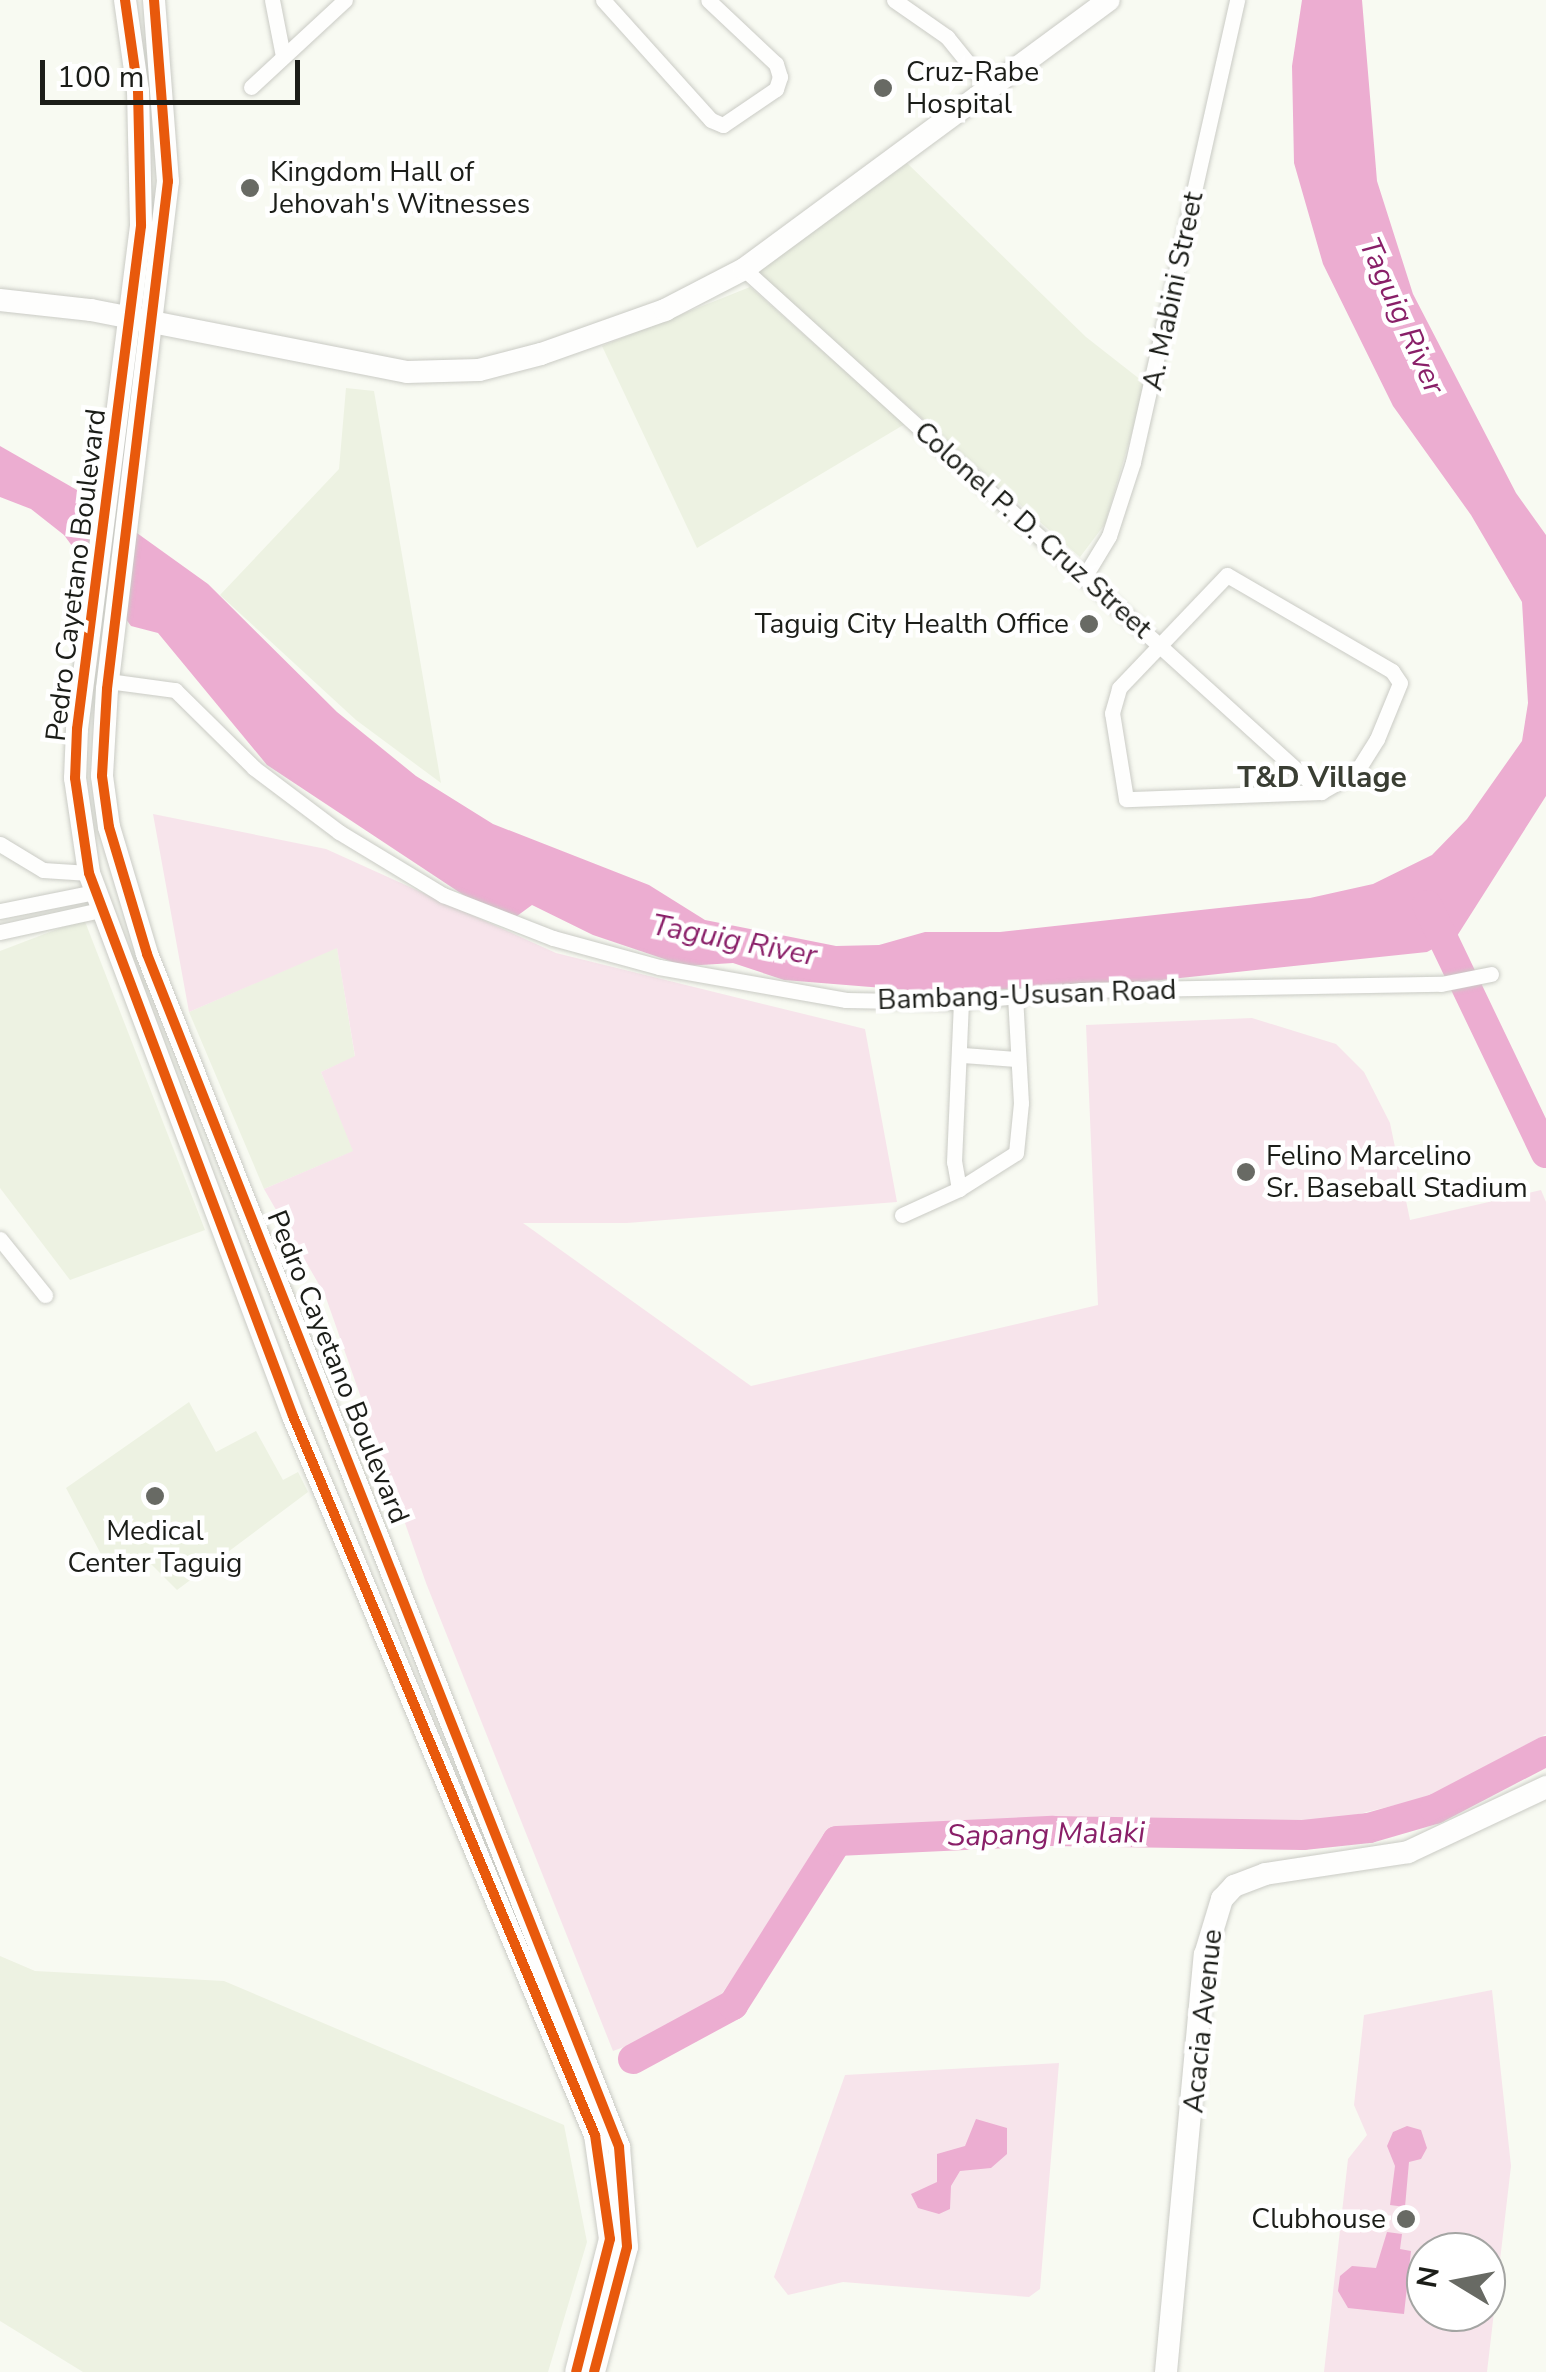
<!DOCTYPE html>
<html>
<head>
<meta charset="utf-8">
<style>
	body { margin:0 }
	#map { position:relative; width:1546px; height:2372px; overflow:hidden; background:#f8faf2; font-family:"Nunito Sans",sans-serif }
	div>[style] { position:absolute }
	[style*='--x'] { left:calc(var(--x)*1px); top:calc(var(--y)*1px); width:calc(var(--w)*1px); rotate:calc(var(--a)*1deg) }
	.built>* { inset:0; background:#edf2e2 }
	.green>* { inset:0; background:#f7e4eb }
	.water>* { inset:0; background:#ecadd1 }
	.river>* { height:30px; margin:-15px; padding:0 15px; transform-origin:15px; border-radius:15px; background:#ecadd1 }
	.roads { filter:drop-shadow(0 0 2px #cacbc5) drop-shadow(0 0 2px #cacbc5) }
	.street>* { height:15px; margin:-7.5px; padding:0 7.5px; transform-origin:7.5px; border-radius:7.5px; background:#fefefd }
	.secondary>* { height:22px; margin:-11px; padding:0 11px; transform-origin:11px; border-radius:11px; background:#fefefd }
	.cycleway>* { height:10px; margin:-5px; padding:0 5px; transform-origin:5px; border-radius:5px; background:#e8590c }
	.dots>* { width:28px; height:28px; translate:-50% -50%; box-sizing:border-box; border:5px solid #fff; border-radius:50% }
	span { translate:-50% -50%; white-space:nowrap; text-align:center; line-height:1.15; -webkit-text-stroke:9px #fff; paint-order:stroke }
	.poi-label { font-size:28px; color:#1b1d18 }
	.left { translate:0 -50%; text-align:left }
	.right { translate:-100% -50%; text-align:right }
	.street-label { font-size:28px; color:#1b1d18 }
	.water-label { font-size:30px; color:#891f68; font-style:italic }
	.neighbourhood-label { font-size:30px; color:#3a3e33; font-weight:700 }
	.north { position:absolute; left:1406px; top:2232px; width:100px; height:100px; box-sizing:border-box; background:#fff; border:2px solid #a4a5a3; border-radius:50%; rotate:280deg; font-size:28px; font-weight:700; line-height:40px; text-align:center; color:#1b1d18 }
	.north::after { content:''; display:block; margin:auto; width:35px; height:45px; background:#686a64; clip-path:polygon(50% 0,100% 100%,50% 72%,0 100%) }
	.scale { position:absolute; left:40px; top:60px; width:260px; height:45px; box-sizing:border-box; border:5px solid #1b1d18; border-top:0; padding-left:12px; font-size:30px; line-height:35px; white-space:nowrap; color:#1b1d18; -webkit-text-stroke:8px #fff; paint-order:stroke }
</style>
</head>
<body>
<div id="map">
	<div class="built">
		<i style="clip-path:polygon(907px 163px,1086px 337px,1146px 384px,1105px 524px,1080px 557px,756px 273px)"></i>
		<i style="clip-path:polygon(750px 287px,905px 424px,697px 548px,602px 346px)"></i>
		<i style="clip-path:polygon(346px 388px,374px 391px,441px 783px,356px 720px,220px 595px,339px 469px)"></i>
		<i style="clip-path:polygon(84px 919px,205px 1230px,70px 1280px,0 1188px,0 951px)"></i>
		<i style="clip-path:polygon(337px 947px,355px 1057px,321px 1072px,354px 1151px,264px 1189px,189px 1012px)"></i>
		<i style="clip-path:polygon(189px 1402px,216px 1452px,256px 1431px,283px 1480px,298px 1472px,308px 1492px,177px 1590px,141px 1554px,112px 1575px,66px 1488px)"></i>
		<i style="clip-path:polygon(0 1956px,35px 1971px,224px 1981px,564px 2125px,587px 2242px,548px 2372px,83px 2372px,0 2321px)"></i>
	</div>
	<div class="green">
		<i style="clip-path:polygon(153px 814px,326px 849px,556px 953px,865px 1029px,897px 1202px,627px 1223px,523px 1223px,751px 1386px,1098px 1305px,1086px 1025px,1252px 1018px,1336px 1044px,1364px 1072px,1390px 1123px,1410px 1220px,1541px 1190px,1546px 1202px,1546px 1734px,1428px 1797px,1322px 1823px,1192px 1825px,1086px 1816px,830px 1833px,715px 2004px,676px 2028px,613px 2051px,426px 1583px,325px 1295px,264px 1189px,353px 1151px,321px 1072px,355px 1056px,337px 948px,189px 1012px)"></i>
		<i style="clip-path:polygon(evenodd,1492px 1990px,1511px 2166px,1487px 2372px,1324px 2372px,1348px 2159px,1367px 2135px,1354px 2105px,1364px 2015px,1492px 1990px,1426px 2252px,1486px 2252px,1486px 2312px,1426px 2312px,1426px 2252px)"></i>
		<i style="clip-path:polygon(1059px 2063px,1040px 2289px,1029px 2297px,843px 2282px,788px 2295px,774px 2277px,845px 2075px)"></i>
	</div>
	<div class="water">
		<i style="clip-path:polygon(1302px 0,1362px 0,1377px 181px,1413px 294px,1516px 493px,1546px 535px,1546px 796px,1457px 936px,1427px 952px,1124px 984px,933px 992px,784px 980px,733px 963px,685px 966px,593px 935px,532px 905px,517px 916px,474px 902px,267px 765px,158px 633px,131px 626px,64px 535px,31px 509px,0 497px,0 446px,77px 490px,208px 584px,337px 712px,416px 776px,493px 824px,649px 885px,705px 920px,836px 946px,879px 945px,925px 932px,1000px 932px,1164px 914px,1310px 898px,1373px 884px,1432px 855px,1467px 819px,1522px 741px,1528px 703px,1522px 602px,1471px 515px,1393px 406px,1323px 264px,1294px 163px,1292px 66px)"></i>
		<i style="clip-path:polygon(976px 2119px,1007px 2128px,1007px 2154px,991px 2168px,960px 2171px,951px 2186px,950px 2209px,939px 2214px,918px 2208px,911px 2194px,937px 2182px,937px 2154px,965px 2146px)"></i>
		<i style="clip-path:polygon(1407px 2126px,1421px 2130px,1427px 2148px,1421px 2159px,1409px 2162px,1405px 2207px,1390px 2205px,1395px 2166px,1387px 2146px,1393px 2132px)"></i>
		<i style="clip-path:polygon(1387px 2232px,1402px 2234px,1400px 2249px,1411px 2251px,1404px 2314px,1348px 2308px,1338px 2291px,1340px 2276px,1352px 2266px,1376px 2268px)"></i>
	</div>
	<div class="river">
		<i style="--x:1427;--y:905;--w:275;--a:64.4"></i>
		<i style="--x:633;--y:2059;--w:114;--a:-28.4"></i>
		<i style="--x:733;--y:2005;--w:194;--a:-57.6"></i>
		<i style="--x:837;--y:1841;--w:216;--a:-2.7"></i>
		<i style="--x:1053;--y:1831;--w:250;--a:0.9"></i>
		<i style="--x:1303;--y:1835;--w:66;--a:-6.1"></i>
		<i style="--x:1369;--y:1828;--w:69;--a:-16.1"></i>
		<i style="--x:1435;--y:1809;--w:125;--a:-27.6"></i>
	</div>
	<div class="roads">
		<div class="street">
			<i style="--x:272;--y:0;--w:57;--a:78.9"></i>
			<i style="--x:603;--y:0;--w:161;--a:48"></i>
			<i style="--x:711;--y:120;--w:13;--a:23"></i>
			<i style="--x:723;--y:125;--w:64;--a:-34.2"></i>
			<i style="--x:776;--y:89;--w:13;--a:-72"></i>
			<i style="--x:780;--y:77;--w:14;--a:-107"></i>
			<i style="--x:776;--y:64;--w:93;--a:-136.7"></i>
			<i style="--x:894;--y:0;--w:65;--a:34.9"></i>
			<i style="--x:947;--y:37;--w:62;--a:50.9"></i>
			<i style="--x:251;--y:87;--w:128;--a:-42.8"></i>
			<i style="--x:744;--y:269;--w:779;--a:42.19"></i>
			<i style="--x:1086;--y:574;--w:44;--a:-58.8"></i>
			<i style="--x:1109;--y:536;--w:78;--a:-72"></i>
			<i style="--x:1133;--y:462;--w:474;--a:-77.3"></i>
			<i style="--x:1227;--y:575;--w:191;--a:30.2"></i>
			<i style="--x:1392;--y:671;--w:14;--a:56"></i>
			<i style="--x:1400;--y:683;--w:61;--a:112.3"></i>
			<i style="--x:1377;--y:739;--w:39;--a:122"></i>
			<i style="--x:1356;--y:772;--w:40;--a:150.3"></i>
			<i style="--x:1321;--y:792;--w:195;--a:177.9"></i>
			<i style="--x:1126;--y:799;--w:87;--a:-99.2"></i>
			<i style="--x:1112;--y:713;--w:26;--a:-74"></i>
			<i style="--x:1119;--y:688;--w:156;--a:-46.3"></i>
			<i style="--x:108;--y:681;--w:68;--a:7.7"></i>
			<i style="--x:175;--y:690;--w:111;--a:44.6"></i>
			<i style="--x:254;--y:768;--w:106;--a:37"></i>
			<i style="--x:339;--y:832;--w:122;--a:31.2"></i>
			<i style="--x:443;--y:895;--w:118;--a:21.4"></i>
			<i style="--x:553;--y:938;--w:110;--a:15.3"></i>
			<i style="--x:659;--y:967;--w:190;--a:10"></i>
			<i style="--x:846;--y:1000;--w:109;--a:1.1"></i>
			<i style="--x:955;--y:1002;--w:127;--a:-5.4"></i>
			<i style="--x:1081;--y:990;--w:360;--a:-1"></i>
			<i style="--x:1441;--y:984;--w:51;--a:-11.3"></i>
			<i style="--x:0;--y:844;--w:50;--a:31.2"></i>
			<i style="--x:43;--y:870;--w:46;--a:3.7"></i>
			<i style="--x:0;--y:911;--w:96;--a:-11.4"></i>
			<i style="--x:0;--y:932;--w:102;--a:-12.4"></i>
			<i style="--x:963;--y:1055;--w:53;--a:4.3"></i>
			<i style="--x:959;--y:1189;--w:67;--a:-32.3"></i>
			<i style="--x:1016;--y:1153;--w:50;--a:-84.3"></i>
			<i style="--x:1021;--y:1103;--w:106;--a:-93.2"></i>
			<i style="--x:902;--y:1215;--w:63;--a:-24.5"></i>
			<i style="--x:959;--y:1189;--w:27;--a:-100"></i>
			<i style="--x:954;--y:1162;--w:161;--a:-87.5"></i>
			<i style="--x:0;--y:1239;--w:72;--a:51.2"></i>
		</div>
		<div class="secondary">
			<i style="--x:125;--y:0;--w:92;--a:81.9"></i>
			<i style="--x:138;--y:91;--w:135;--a:88.7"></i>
			<i style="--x:141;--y:226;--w:507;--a:97.25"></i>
			<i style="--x:77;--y:729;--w:49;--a:92.3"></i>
			<i style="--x:75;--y:778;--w:96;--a:81.6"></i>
			<i style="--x:89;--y:873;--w:580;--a:69.41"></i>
			<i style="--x:293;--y:1416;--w:780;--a:67.22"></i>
			<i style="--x:595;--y:2135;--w:105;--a:81.8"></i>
			<i style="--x:610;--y:2239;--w:137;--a:104.3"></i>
			<i style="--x:154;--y:0;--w:182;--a:85.6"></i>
			<i style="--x:168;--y:181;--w:512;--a:96.85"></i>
			<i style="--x:107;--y:689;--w:87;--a:93.3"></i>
			<i style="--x:102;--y:776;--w:51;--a:82.2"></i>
			<i style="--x:109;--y:827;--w:133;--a:73.3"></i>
			<i style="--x:147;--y:954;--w:1283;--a:68.41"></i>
			<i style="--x:619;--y:2147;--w:100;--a:85.4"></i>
			<i style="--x:627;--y:2247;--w:129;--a:104.8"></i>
			<i style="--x:0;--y:300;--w:92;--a:6.3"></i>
			<i style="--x:91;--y:310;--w:322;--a:11.1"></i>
			<i style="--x:407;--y:372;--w:72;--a:-1.6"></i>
			<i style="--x:479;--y:370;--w:64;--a:-14.5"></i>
			<i style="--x:541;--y:354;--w:132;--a:-19.5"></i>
			<i style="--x:665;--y:310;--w:89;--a:-27.4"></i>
			<i style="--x:744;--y:269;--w:453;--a:-36.4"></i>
			<i style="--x:1166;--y:2372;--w:419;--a:-84.7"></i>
			<i style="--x:1205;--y:1955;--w:59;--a:-73.1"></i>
			<i style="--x:1222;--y:1899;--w:18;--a:-47"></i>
			<i style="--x:1234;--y:1886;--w:33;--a:-21"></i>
			<i style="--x:1265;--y:1874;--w:145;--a:-8.7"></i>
			<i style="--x:1408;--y:1852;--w:153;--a:-25.2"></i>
		</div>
	</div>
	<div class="cycleway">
		<i style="--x:125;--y:0;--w:92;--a:81.9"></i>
		<i style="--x:138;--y:91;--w:135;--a:88.7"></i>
		<i style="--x:141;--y:226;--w:507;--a:97.25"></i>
		<i style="--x:77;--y:729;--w:49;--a:92.3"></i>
		<i style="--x:75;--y:778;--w:96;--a:81.6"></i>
		<i style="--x:89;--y:873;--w:580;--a:69.41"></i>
		<i style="--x:293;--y:1416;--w:780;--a:67.22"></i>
		<i style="--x:595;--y:2135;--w:105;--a:81.8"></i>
		<i style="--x:610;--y:2239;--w:137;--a:104.3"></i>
		<i style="--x:154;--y:0;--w:182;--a:85.6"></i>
		<i style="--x:168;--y:181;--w:512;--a:96.85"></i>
		<i style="--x:107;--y:689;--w:87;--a:93.3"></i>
		<i style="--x:102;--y:776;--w:51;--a:82.2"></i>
		<i style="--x:109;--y:827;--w:133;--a:73.3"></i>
		<i style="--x:147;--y:954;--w:1283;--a:68.41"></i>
		<i style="--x:619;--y:2147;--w:100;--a:85.4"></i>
		<i style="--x:627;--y:2247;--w:129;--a:104.8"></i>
	</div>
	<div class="dots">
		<i style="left:883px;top:88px;background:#686a64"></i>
		<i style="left:250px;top:188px;background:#686a64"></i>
		<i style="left:1089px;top:624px;background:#686a64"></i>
		<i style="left:1246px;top:1172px;background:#686a64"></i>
		<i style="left:155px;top:1496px;background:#686a64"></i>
		<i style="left:1406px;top:2219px;background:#686a64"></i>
	</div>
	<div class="poi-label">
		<span class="left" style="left:906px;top:88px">Cruz-Rabe<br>Hospital</span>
		<span class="left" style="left:270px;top:188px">Kingdom Hall of<br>Jehovah's Witnesses</span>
		<span class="right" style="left:1069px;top:624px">Taguig City Health Office</span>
		<span class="left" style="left:1266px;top:1172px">Felino Marcelino<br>Sr. Baseball Stadium</span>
		<span style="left:155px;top:1547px">Medical<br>Center Taguig</span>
		<span class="right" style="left:1386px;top:2219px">Clubhouse</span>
	</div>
	<div class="street-label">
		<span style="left:1173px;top:291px;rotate:-78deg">A. Mabini Street</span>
		<span style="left:1033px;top:530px;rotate:42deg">Colonel P. D. Cruz Street</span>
		<span style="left:76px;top:575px;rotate:-83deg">Pedro Cayetano Boulevard</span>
		<span style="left:1027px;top:995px;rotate:-2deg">Bambang-Ususan Road</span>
		<span style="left:338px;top:1367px;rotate:68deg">Pedro Cayetano Boulevard</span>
		<span style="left:1203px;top:2021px;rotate:-84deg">Acacia Avenue</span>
	</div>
	<div class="water-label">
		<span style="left:1401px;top:316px;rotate:66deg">Taguig River</span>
		<span style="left:734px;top:941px;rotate:11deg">Taguig River</span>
		<span style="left:1046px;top:1835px;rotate:-1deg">Sapang Malaki</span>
	</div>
	<div class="neighbourhood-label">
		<span style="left:1322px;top:778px">T&amp;D Village</span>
	</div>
	<div class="north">N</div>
	<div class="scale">100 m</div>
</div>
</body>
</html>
